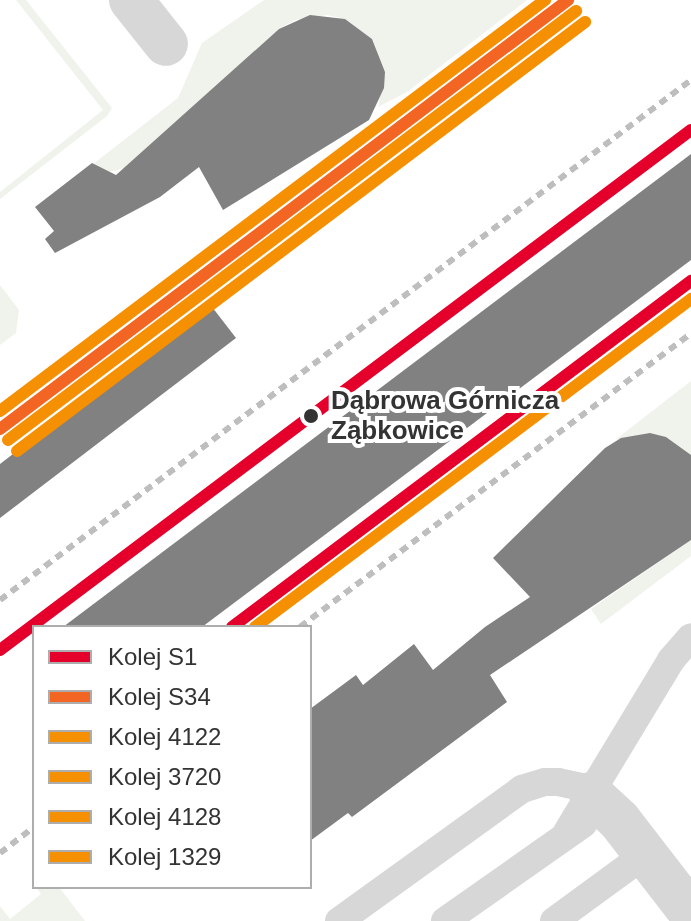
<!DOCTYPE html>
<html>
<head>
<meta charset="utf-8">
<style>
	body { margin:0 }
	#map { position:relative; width:691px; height:921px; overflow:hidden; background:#fff; font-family:Helvetica,sans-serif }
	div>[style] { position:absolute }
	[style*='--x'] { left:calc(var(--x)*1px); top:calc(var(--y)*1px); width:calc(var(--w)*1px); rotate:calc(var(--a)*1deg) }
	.green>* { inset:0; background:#f0f3ec }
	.building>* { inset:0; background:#818181 }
	.service>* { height:28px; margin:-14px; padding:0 14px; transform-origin:14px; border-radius:14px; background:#d7d7d7 }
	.minor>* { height:44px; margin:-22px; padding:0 22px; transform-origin:22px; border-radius:22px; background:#d7d7d7 }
	.rail>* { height:6px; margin-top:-3px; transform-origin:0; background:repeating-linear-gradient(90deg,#bebebe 0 8px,transparent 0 14px) }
	.rail-1>* { height:12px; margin:-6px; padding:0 6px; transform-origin:6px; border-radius:6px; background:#e4002b }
	.rail-2>* { height:12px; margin:-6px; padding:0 6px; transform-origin:6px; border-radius:6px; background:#f26522 }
	.rail-3>* { height:12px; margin:-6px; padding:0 6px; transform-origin:6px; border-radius:6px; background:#f59003 }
	.rail-4>* { height:12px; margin:-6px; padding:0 6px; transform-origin:6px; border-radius:6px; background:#f59003 }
	.rail-5>* { height:12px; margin:-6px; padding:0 6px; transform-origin:6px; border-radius:6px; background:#f59003 }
	.rail-6>* { height:12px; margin:-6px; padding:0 6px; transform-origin:6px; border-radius:6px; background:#f59003 }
	.dots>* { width:22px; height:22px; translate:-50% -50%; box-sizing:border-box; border:4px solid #fff; border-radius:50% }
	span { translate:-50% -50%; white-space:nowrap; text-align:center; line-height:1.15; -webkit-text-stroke:8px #fff; paint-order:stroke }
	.stop-label { font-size:26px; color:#333; font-weight:700 }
	.left { translate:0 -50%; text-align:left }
	.legend { position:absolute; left:32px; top:625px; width:280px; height:264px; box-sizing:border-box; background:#fff; border:2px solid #adadad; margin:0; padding:10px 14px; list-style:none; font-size:24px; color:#333 }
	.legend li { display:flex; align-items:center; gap:16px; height:40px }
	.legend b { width:40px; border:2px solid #adadad }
</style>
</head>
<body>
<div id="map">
	<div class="green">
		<i style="clip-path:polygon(16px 0,26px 0,112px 108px,107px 116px,0 199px,0 192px,103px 110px)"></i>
		<i style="clip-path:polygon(264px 0,527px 0,407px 92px,378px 107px,385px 72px,372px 39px,345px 19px,327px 15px,295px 20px,279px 29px,124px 168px,109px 172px,93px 164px,178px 98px,202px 43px)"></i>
		<i style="clip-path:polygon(0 285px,19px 310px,16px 333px,0 345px)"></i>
		<i style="clip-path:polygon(691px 381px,691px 455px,666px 437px,650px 433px,615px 440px)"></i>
		<i style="clip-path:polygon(691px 540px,691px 556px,601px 624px,591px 609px)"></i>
		<i style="clip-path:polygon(36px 887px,59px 887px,85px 921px,0 921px,0 906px,10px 919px,41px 894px)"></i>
	</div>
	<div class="building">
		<i style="clip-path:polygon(310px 15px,345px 19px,372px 39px,385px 72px,384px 88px,369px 120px,223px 210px,199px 167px,160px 197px,55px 253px,45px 239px,54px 231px,35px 207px,92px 163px,116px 175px,279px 29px)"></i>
		<i style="clip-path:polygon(691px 154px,691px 260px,202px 627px,63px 627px)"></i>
		<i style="clip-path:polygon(209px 303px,236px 338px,0 518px,0 464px)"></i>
		<i style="clip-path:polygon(650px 433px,666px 437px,691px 455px,691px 540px,490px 675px,507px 702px,352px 817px,348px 813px,310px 841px,310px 709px,356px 675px,363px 685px,414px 644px,433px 670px,485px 627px,530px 597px,493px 558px,605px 448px,621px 438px)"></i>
	</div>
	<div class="service">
		<i style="--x:567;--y:832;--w:201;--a:-58.8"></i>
		<i style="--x:671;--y:660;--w:30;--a:-49"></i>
		<i style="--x:339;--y:921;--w:226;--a:-35.8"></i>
		<i style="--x:522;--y:789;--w:24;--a:-17"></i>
		<i style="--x:545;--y:782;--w:13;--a:0"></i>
		<i style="--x:558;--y:782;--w:24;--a:12"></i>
		<i style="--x:581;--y:787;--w:12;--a:35"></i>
		<i style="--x:445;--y:921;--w:169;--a:-35.1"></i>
		<i style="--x:554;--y:921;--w:115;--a:-36.2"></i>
	</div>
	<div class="minor">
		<i style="--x:131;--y:0;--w:56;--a:51.5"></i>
		<i style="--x:591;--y:794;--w:38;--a:43"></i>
		<i style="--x:619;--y:820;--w:118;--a:52.3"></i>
	</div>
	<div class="rail">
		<i style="--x:0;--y:600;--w:865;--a:-36.96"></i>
		<i style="--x:300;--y:627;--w:489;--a:-36.9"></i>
		<i style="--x:0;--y:853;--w:43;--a:-37.4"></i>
	</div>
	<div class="rail-1">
		<i style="--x:232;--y:627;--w:575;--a:-37.01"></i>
		<i style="--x:0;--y:650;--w:865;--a:-36.96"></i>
	</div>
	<div class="rail-2">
		<i style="--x:0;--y:429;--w:712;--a:-37.06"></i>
	</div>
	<div class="rail-3">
		<i style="--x:8;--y:440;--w:712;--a:-37.06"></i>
	</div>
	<div class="rail-4">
		<i style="--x:0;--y:411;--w:683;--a:-37.02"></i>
	</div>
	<div class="rail-5">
		<i style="--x:17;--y:451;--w:712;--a:-37.06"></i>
	</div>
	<div class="rail-6">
		<i style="--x:255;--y:627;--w:546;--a:-36.95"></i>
	</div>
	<div class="dots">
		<i style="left:311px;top:416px;background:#333"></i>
	</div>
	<div class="stop-label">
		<span class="left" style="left:331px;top:416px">Dąbrowa Górnicza<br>Ząbkowice</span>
	</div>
	<ul class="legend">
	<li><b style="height:10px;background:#e4002b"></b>Kolej S1</li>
	<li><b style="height:10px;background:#f26522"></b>Kolej S34</li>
	<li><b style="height:10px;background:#f59003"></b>Kolej 4122</li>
	<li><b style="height:10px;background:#f59003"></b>Kolej 3720</li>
	<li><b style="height:10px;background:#f59003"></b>Kolej 4128</li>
	<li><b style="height:10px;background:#f59003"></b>Kolej 1329</li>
	</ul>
</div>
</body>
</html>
